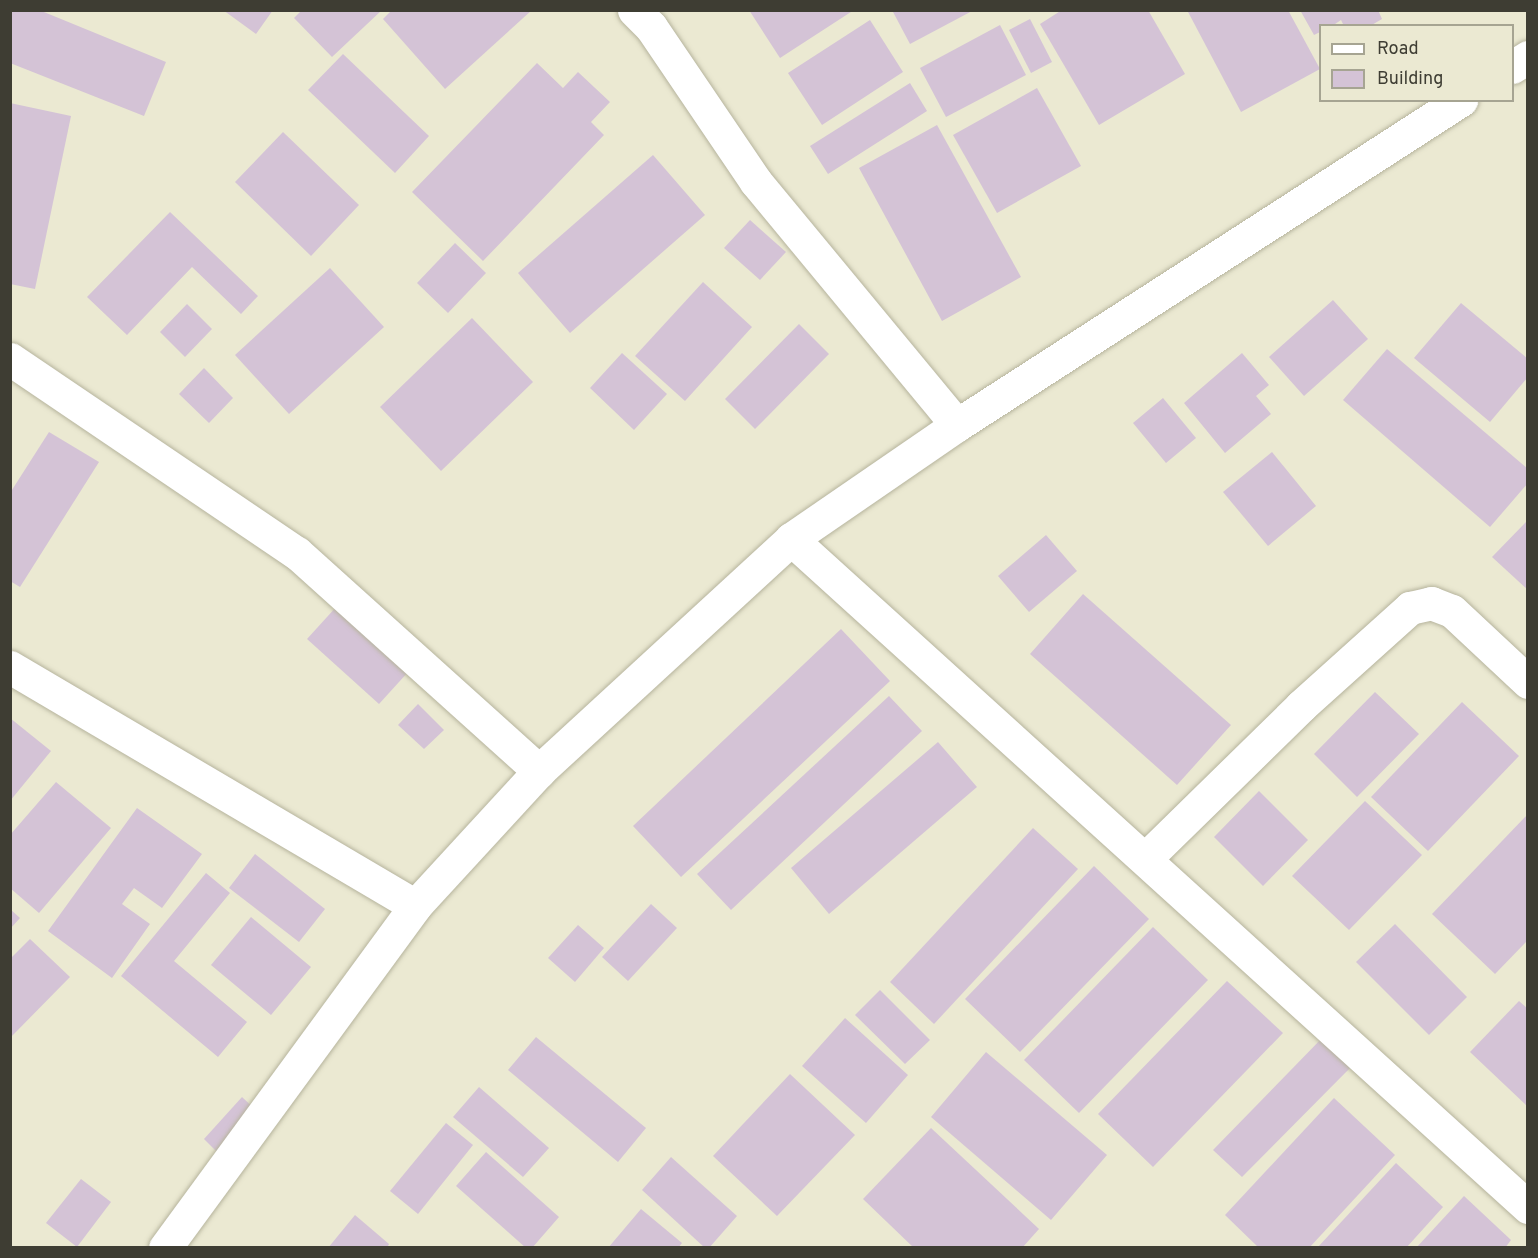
<!DOCTYPE html>
<html>
<head>
<meta charset="utf-8">
<style>
	body { margin:0 }
	#map { position:relative; width:1538px; height:1258px; overflow:hidden; background:#ebe9d2; font-family:Overpass,sans-serif }
	div>[style] { position:absolute }
	[style*='--x'] { left:calc(var(--x)*1px); top:calc(var(--y)*1px); width:calc(var(--w)*1px); rotate:calc(var(--a)*1deg) }
	.building>* { inset:0; background:#d4c3d6 }
	.roads { filter:drop-shadow(0 0 2px #b6b49d) drop-shadow(0 0 2px #b6b49d) }
	.minor>* { height:33px; margin:-16.5px; padding:0 16.5px; transform-origin:16.5px; border-radius:16.5px; background:#fff }
	span { translate:-50% -50%; white-space:nowrap; text-align:center; line-height:1.15; -webkit-text-stroke:4.5px #ebe9d2; paint-order:stroke }
	.frame { position:absolute; inset:0; border:12px solid #3e3d33; pointer-events:none }
	.legend { position:absolute; left:1319px; top:24px; width:195px; height:78px; box-sizing:border-box; background:#ebe9d2; border:2px solid #a6a492; margin:0; padding:8px 10px; list-style:none; font-size:18px; color:#3e3d33 }
	.legend li { display:flex; align-items:center; gap:12px; height:30px }
	.legend b { width:30px; border:2px solid #a6a492 }
</style>
</head>
<body>
<div id="map">
	<div class="building">
		<i style="clip-path:polygon(10px 10px,39px 10px,166px 62px,144px 116px,10px 63px)"></i>
		<i style="clip-path:polygon(223px 10px,273px 10px,256px 34px)"></i>
		<i style="clip-path:polygon(302px 10px,382px 10px,332px 57px,294px 18px)"></i>
		<i style="clip-path:polygon(392px 10px,532px 10px,445px 89px,383px 19px)"></i>
		<i style="clip-path:polygon(749px 10px,854px 10px,780px 58px)"></i>
		<i style="clip-path:polygon(892px 10px,974px 10px,910px 44px)"></i>
		<i style="clip-path:polygon(1062px 10px,1148px 10px,1185px 74px,1099px 125px,1040px 24px)"></i>
		<i style="clip-path:polygon(1187px 10px,1288px 10px,1320px 69px,1241px 112px)"></i>
		<i style="clip-path:polygon(1300px 10px,1378px 10px,1382px 19px,1370px 26px,1344px 26px,1341px 20px,1332px 26px,1320px 26px,1320px 32px,1314px 35px)"></i>
		<i style="clip-path:polygon(1030px 19px,1052px 62px,1031px 73px,1009px 30px)"></i>
		<i style="clip-path:polygon(870px 20px,903px 72px,822px 125px,788px 73px)"></i>
		<i style="clip-path:polygon(1000px 25px,1026px 75px,946px 117px,920px 68px)"></i>
		<i style="clip-path:polygon(343px 54px,429px 136px,395px 173px,308px 90px)"></i>
		<i style="clip-path:polygon(537px 63px,563px 88px,578px 72px,610px 102px,591px 122px,604px 135px,483px 261px,412px 192px)"></i>
		<i style="clip-path:polygon(910px 83px,927px 111px,828px 174px,810px 146px)"></i>
		<i style="clip-path:polygon(1037px 88px,1081px 166px,997px 213px,953px 135px)"></i>
		<i style="clip-path:polygon(10px 103px,71px 116px,35px 289px,10px 284px)"></i>
		<i style="clip-path:polygon(937px 125px,1021px 277px,942px 321px,859px 168px)"></i>
		<i style="clip-path:polygon(283px 132px,359px 205px,311px 256px,235px 182px)"></i>
		<i style="clip-path:polygon(653px 155px,705px 215px,570px 333px,518px 273px)"></i>
		<i style="clip-path:polygon(170px 212px,258px 296px,241px 314px,192px 267px,127px 335px,87px 297px)"></i>
		<i style="clip-path:polygon(750px 220px,786px 252px,760px 280px,724px 248px)"></i>
		<i style="clip-path:polygon(455px 243px,486px 273px,448px 313px,417px 283px)"></i>
		<i style="clip-path:polygon(330px 268px,384px 327px,289px 414px,235px 355px)"></i>
		<i style="clip-path:polygon(703px 282px,752px 327px,685px 401px,635px 356px)"></i>
		<i style="clip-path:polygon(1333px 300px,1368px 339px,1304px 396px,1269px 357px)"></i>
		<i style="clip-path:polygon(1461px 303px,1528px 359px,1528px 377px,1490px 422px,1414px 358px)"></i>
		<i style="clip-path:polygon(187px 304px,212px 329px,185px 357px,160px 332px)"></i>
		<i style="clip-path:polygon(472px 318px,533px 382px,441px 471px,380px 407px)"></i>
		<i style="clip-path:polygon(799px 324px,829px 354px,755px 429px,725px 399px)"></i>
		<i style="clip-path:polygon(1387px 349px,1528px 469px,1528px 483px,1490px 527px,1343px 400px)"></i>
		<i style="clip-path:polygon(622px 353px,667px 394px,634px 430px,590px 388px)"></i>
		<i style="clip-path:polygon(1242px 353px,1269px 385px,1256px 396px,1271px 414px,1225px 453px,1184px 403px)"></i>
		<i style="clip-path:polygon(204px 368px,233px 398px,209px 423px,179px 394px)"></i>
		<i style="clip-path:polygon(1163px 398px,1196px 438px,1166px 463px,1133px 423px)"></i>
		<i style="clip-path:polygon(49px 432px,99px 462px,20px 587px,10px 581px,10px 493px)"></i>
		<i style="clip-path:polygon(1272px 452px,1316px 506px,1268px 546px,1223px 492px)"></i>
		<i style="clip-path:polygon(1528px 520px,1528px 590px,1492px 557px)"></i>
		<i style="clip-path:polygon(1046px 535px,1077px 571px,1029px 612px,998px 576px)"></i>
		<i style="clip-path:polygon(1083px 594px,1231px 725px,1177px 785px,1030px 654px)"></i>
		<i style="clip-path:polygon(337px 606px,409px 671px,379px 704px,307px 639px)"></i>
		<i style="clip-path:polygon(841px 629px,890px 681px,681px 877px,633px 826px)"></i>
		<i style="clip-path:polygon(1375px 692px,1419px 734px,1357px 797px,1314px 754px)"></i>
		<i style="clip-path:polygon(889px 696px,922px 731px,731px 910px,697px 874px)"></i>
		<i style="clip-path:polygon(1462px 702px,1519px 756px,1428px 851px,1371px 797px)"></i>
		<i style="clip-path:polygon(418px 704px,444px 730px,424px 749px,398px 725px)"></i>
		<i style="clip-path:polygon(10px 718px,51px 751px,10px 801px)"></i>
		<i style="clip-path:polygon(938px 742px,977px 787px,829px 914px,791px 868px)"></i>
		<i style="clip-path:polygon(56px 782px,111px 828px,39px 913px,10px 888px,10px 835px)"></i>
		<i style="clip-path:polygon(1259px 791px,1308px 840px,1263px 886px,1214px 837px)"></i>
		<i style="clip-path:polygon(1365px 801px,1422px 855px,1349px 930px,1292px 876px)"></i>
		<i style="clip-path:polygon(137px 808px,202px 854px,162px 908px,134px 888px,122px 904px,150px 924px,112px 978px,48px 931px)"></i>
		<i style="clip-path:polygon(1528px 814px,1528px 940px,1495px 974px,1432px 914px)"></i>
		<i style="clip-path:polygon(1033px 828px,1078px 869px,934px 1024px,890px 982px)"></i>
		<i style="clip-path:polygon(255px 854px,325px 909px,299px 942px,229px 888px)"></i>
		<i style="clip-path:polygon(1094px 866px,1149px 919px,1020px 1052px,965px 999px)"></i>
		<i style="clip-path:polygon(206px 873px,230px 893px,174px 961px,247px 1022px,218px 1057px,121px 976px)"></i>
		<i style="clip-path:polygon(651px 904px,677px 928px,628px 981px,602px 957px)"></i>
		<i style="clip-path:polygon(10px 909px,20px 918px,10px 929px)"></i>
		<i style="clip-path:polygon(251px 917px,311px 967px,271px 1015px,211px 965px)"></i>
		<i style="clip-path:polygon(1395px 924px,1467px 997px,1429px 1035px,1356px 962px)"></i>
		<i style="clip-path:polygon(578px 925px,604px 948px,575px 982px,548px 958px)"></i>
		<i style="clip-path:polygon(1153px 927px,1208px 980px,1079px 1113px,1024px 1060px)"></i>
		<i style="clip-path:polygon(30px 939px,70px 977px,10px 1038px,10px 959px)"></i>
		<i style="clip-path:polygon(1227px 981px,1283px 1033px,1153px 1167px,1098px 1114px)"></i>
		<i style="clip-path:polygon(880px 990px,930px 1040px,905px 1064px,855px 1015px)"></i>
		<i style="clip-path:polygon(1519px 1001px,1528px 1009px,1528px 1107px,1470px 1052px)"></i>
		<i style="clip-path:polygon(845px 1018px,908px 1075px,866px 1123px,802px 1066px)"></i>
		<i style="clip-path:polygon(1325px 1035px,1354px 1064px,1242px 1177px,1213px 1150px)"></i>
		<i style="clip-path:polygon(536px 1037px,646px 1128px,618px 1162px,508px 1070px)"></i>
		<i style="clip-path:polygon(986px 1052px,1107px 1155px,1051px 1220px,931px 1117px)"></i>
		<i style="clip-path:polygon(790px 1074px,855px 1135px,777px 1216px,713px 1156px)"></i>
		<i style="clip-path:polygon(479px 1087px,549px 1148px,523px 1177px,453px 1117px)"></i>
		<i style="clip-path:polygon(242px 1097px,258px 1112px,219px 1154px,204px 1139px)"></i>
		<i style="clip-path:polygon(1334px 1098px,1395px 1155px,1309px 1248px,1259px 1248px,1225px 1215px)"></i>
		<i style="clip-path:polygon(446px 1123px,473px 1145px,418px 1214px,390px 1191px)"></i>
		<i style="clip-path:polygon(931px 1128px,1039px 1229px,1022px 1248px,914px 1248px,863px 1199px)"></i>
		<i style="clip-path:polygon(486px 1152px,559px 1217px,532px 1248px,526px 1248px,456px 1186px)"></i>
		<i style="clip-path:polygon(671px 1157px,737px 1216px,709px 1248px,705px 1248px,642px 1190px)"></i>
		<i style="clip-path:polygon(1396px 1163px,1443px 1207px,1406px 1248px,1317px 1248px)"></i>
		<i style="clip-path:polygon(81px 1179px,111px 1202px,77px 1247px,46px 1223px)"></i>
		<i style="clip-path:polygon(1464px 1196px,1511px 1240px,1505px 1248px,1416px 1248px)"></i>
		<i style="clip-path:polygon(641px 1209px,682px 1243px,678px 1248px,608px 1248px)"></i>
		<i style="clip-path:polygon(355px 1215px,389px 1244px,387px 1248px,328px 1248px)"></i>
	</div>
	<div class="roads">
		<div class="minor">
			<i style="--x:634;--y:10;--w:24;--a:45"></i>
			<i style="--x:651;--y:27;--w:187;--a:55.9"></i>
			<i style="--x:756;--y:182;--w:315;--a:50.4"></i>
			<i style="--x:1512;--y:67;--w:19;--a:-32"></i>
			<i style="--x:10;--y:359;--w:346;--a:34.1"></i>
			<i style="--x:297;--y:553;--w:326;--a:42"></i>
			<i style="--x:791;--y:539;--w:995;--a:42.19"></i>
			<i style="--x:10;--y:667;--w:470;--a:30.5"></i>
			<i style="--x:1145;--y:859;--w:219;--a:-44.4"></i>
			<i style="--x:1301;--y:706;--w:147;--a:-42"></i>
			<i style="--x:1410;--y:608;--w:22;--a:-13"></i>
			<i style="--x:1431;--y:603;--w:22;--a:21"></i>
			<i style="--x:1452;--y:611;--w:104;--a:43.1"></i>
			<i style="--x:165;--y:1248;--w:424;--a:-53.8"></i>
			<i style="--x:415;--y:906;--w:183;--a:-47.4"></i>
			<i style="--x:539;--y:771;--w:343;--a:-42.6"></i>
			<i style="--x:791;--y:539;--w:201;--a:-34.5"></i>
			<i style="--x:957;--y:425;--w:600;--a:-32.82"></i>
		</div>
	</div>
	<div class="frame"></div>
	<ul class="legend">
	<li><b style="height:8px;background:#fff"></b>Road</li>
	<li><b style="height:16px;background:#d4c3d6"></b>Building</li>
	</ul>
</div>
</body>
</html>
